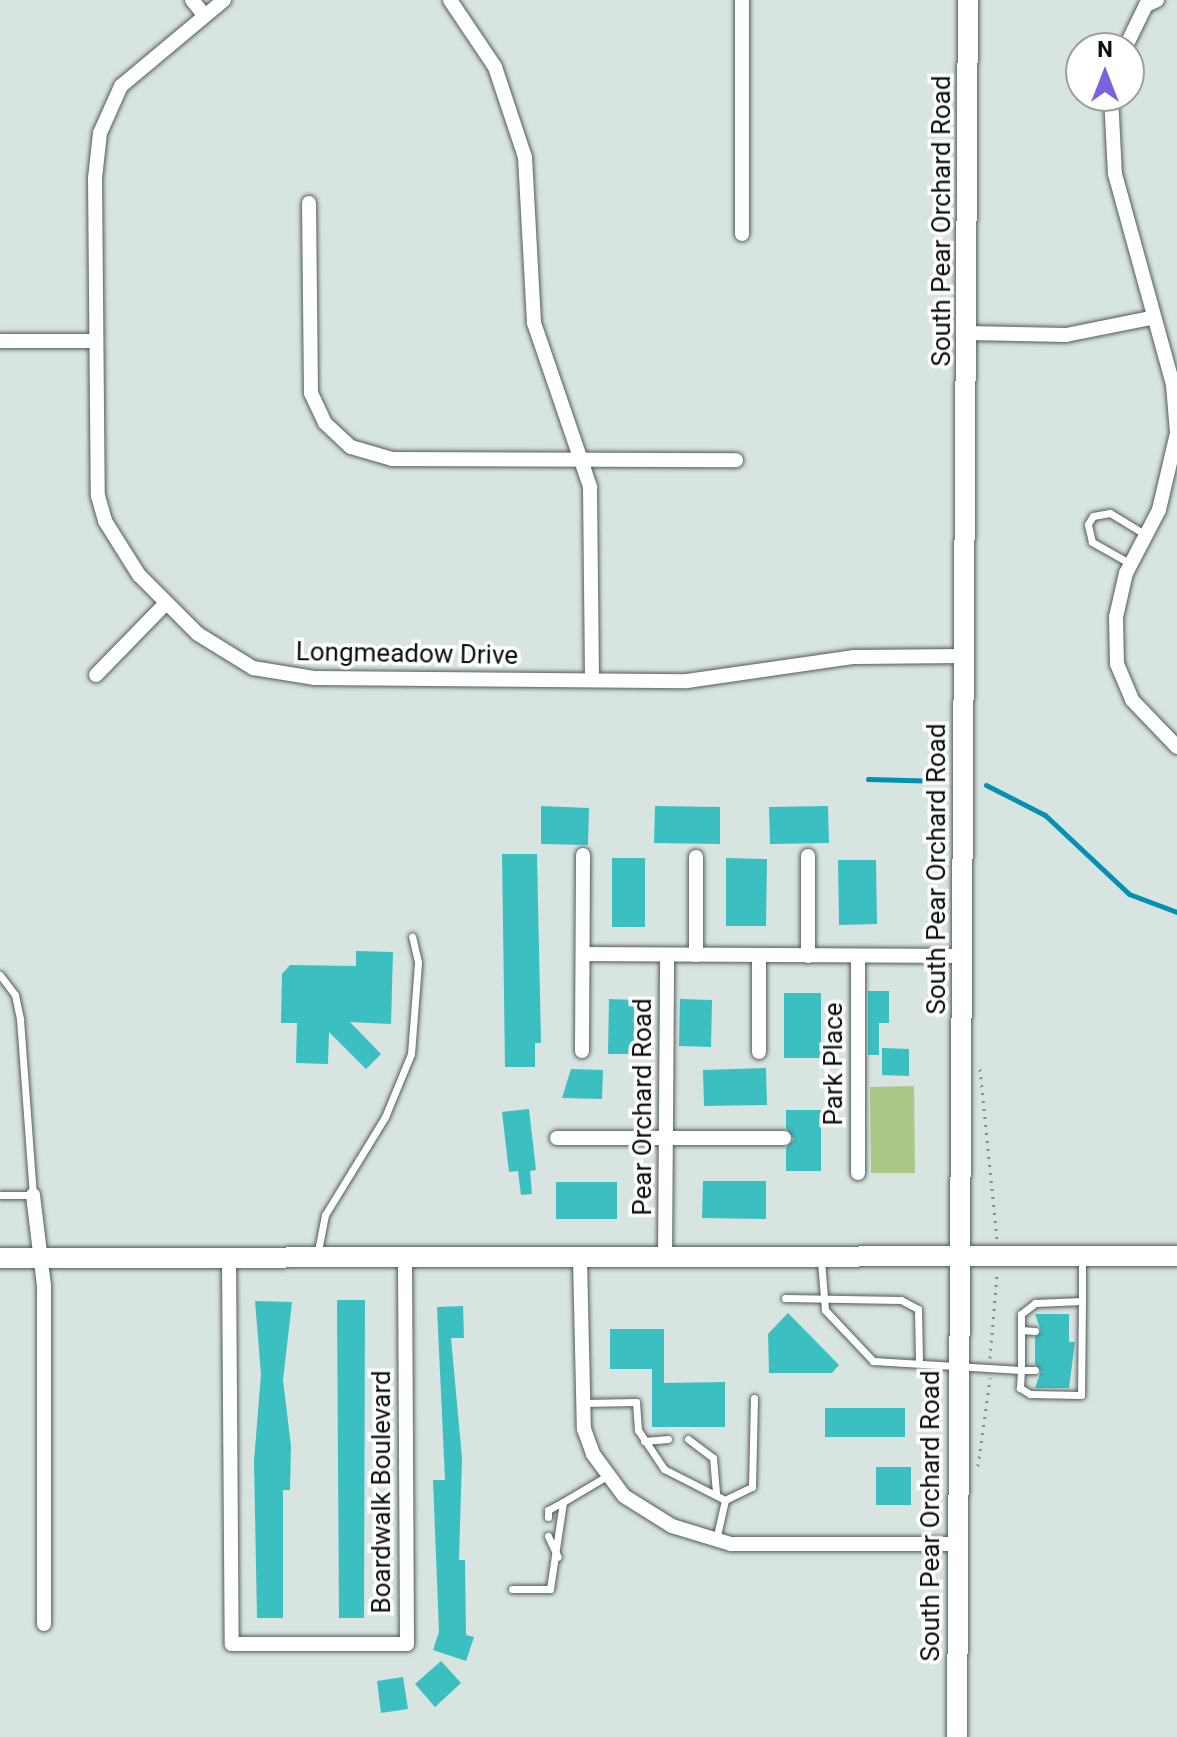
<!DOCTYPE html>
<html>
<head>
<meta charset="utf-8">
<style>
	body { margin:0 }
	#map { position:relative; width:1177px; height:1737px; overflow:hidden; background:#d8e4e0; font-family:Roboto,sans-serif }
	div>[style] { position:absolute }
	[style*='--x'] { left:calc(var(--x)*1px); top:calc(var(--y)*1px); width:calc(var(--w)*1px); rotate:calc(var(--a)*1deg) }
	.green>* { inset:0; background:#acc786 }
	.stream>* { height:5px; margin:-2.5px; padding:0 2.5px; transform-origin:2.5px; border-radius:2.5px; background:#0092b0 }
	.building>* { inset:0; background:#3bbfc1 }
	.path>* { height:3px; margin-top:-1.5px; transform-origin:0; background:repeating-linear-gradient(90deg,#858e8b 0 2px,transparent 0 8px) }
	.roads { filter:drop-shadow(0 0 2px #515c58) drop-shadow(0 0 2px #515c58) }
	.lane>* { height:7px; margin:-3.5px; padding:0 3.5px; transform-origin:3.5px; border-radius:3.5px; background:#fff }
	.street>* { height:14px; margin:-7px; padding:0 7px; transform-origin:7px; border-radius:7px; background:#fff }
	.secondary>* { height:20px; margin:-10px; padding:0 10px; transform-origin:10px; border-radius:10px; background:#fff }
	span { translate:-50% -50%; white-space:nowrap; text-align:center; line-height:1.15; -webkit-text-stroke:7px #fff; paint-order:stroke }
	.street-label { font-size:26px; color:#0a0e0d }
	.north { position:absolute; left:1065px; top:32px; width:80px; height:80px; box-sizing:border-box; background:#fff; border:2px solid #9d9f9e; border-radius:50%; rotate:0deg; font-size:22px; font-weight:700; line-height:32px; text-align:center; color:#0a0e0d }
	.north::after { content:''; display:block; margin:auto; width:28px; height:36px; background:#7c62dd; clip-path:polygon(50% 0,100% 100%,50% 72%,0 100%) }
</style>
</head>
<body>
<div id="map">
	<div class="green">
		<i style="clip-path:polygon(914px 1086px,915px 1173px,871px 1173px,870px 1087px)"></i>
	</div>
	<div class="stream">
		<i style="--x:868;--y:779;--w:75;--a:1.5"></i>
		<i style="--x:986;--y:785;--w:66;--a:27"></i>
		<i style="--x:1045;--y:815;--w:115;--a:43.2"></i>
		<i style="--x:1129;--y:894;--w:51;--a:20.6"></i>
	</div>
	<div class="building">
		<i style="clip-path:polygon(541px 806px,589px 808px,588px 845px,541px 844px)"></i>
		<i style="clip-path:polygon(655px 806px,720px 807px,720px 844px,654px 843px)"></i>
		<i style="clip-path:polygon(828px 806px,829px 843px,770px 844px,769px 807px)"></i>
		<i style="clip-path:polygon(502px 854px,537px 854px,541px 1043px,535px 1043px,535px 1067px,505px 1067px)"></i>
		<i style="clip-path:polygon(612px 858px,645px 858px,645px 927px,612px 927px)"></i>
		<i style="clip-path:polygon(726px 858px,767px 859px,766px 926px,726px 926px)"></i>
		<i style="clip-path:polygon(838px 860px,876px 860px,877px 924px,839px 925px)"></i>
		<i style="clip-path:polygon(356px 951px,393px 952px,391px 1024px,350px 1022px,381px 1054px,366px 1069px,329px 1032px,328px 1064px,296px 1063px,297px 1023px,281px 1023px,282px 974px,290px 965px,356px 966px)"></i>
		<i style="clip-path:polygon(868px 991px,889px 991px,889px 1023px,879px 1023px,879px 1055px,868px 1055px)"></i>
		<i style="clip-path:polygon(784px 993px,821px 993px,821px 1058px,784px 1058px)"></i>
		<i style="clip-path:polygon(609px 999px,634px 1000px,634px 1054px,608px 1054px)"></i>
		<i style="clip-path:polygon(680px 999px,712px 1000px,711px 1047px,679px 1046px)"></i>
		<i style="clip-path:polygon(882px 1048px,909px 1049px,909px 1076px,882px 1075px)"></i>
		<i style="clip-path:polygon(766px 1068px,767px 1105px,704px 1106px,703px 1070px)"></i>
		<i style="clip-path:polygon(571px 1069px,603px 1070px,602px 1099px,562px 1098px)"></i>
		<i style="clip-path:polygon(529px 1109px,536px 1170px,530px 1171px,532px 1194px,521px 1195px,518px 1171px,509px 1172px,502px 1112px)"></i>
		<i style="clip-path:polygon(786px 1110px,821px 1110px,821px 1171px,786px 1171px,786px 1148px,794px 1139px,786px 1128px)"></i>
		<i style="clip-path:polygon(703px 1181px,766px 1181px,766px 1219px,702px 1218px)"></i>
		<i style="clip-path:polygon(556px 1182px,617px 1182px,617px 1219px,556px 1219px)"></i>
		<i style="clip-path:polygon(337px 1300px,365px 1300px,364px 1618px,339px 1618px)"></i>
		<i style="clip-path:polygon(255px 1301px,292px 1302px,283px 1380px,291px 1446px,290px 1490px,283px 1490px,283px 1618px,257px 1618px,254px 1461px,261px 1374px)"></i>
		<i style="clip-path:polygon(463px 1306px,464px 1338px,451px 1338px,462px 1458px,459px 1560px,465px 1560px,466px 1635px,474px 1637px,466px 1661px,433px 1650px,439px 1632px,433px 1480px,445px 1480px,437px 1307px)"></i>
		<i style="clip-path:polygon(788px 1313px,839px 1365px,832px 1373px,769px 1373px,768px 1334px)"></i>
		<i style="clip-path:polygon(1035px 1314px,1069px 1314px,1069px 1342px,1075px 1342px,1069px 1388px,1035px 1388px,1041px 1371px,1035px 1364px,1035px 1337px,1041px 1331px)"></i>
		<i style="clip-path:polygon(610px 1329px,664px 1329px,664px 1383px,725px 1382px,725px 1427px,652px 1427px,652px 1369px,610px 1369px)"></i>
		<i style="clip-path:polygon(825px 1408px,905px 1408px,905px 1437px,825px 1437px)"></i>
		<i style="clip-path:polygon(876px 1467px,911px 1467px,911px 1505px,876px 1505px)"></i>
		<i style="clip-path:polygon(441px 1661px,461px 1683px,435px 1707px,415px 1684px)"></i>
		<i style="clip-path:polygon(403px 1677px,408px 1709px,381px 1713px,377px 1681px)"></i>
	</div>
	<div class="path">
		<i style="--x:980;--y:1069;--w:172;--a:84.3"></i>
		<i style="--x:990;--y:1358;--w:83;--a:-85.2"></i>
		<i style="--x:978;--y:1466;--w:89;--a:-82.2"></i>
	</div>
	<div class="roads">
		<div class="lane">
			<i style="--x:1131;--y:564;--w:45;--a:-150.6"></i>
			<i style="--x:1092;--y:542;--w:18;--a:-103"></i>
			<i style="--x:1088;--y:524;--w:9;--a:-58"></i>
			<i style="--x:1093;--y:516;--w:17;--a:-10"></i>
			<i style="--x:1110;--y:513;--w:42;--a:31.4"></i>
			<i style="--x:0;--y:975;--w:25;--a:53"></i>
			<i style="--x:15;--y:995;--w:25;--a:78"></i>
			<i style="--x:20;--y:1019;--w:176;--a:85.8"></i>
			<i style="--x:33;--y:1195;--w:33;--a:180"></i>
			<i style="--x:317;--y:1256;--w:42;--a:-79"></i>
			<i style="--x:325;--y:1215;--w:115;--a:-58.5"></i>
			<i style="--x:385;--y:1117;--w:68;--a:-67.6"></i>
			<i style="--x:411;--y:1054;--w:92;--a:-85.6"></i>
			<i style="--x:418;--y:962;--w:26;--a:-103"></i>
			<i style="--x:1082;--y:1259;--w:42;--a:90"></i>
			<i style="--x:821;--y:1261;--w:49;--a:85.3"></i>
			<i style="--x:825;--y:1310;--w:70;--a:46.7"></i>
			<i style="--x:873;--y:1361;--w:148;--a:3.5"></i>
			<i style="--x:1021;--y:1370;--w:56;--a:-90"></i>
			<i style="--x:1021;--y:1314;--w:18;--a:-38"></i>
			<i style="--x:1035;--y:1303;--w:47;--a:-2.4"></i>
			<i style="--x:1082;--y:1301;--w:94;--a:90.6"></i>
			<i style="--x:1081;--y:1395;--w:51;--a:-178.9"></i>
			<i style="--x:1030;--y:1394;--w:12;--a:-149"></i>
			<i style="--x:1020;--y:1388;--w:18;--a:-87"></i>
			<i style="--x:1021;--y:1370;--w:14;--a:0"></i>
			<i style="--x:785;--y:1298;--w:116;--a:1"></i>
			<i style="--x:901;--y:1300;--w:19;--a:28"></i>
			<i style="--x:918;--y:1309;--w:51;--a:88.9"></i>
			<i style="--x:1021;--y:1330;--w:14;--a:4"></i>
			<i style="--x:582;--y:1403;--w:54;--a:-1.1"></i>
			<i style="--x:636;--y:1402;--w:28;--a:86"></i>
			<i style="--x:638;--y:1430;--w:47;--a:56.3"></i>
			<i style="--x:664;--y:1469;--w:68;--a:26.9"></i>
			<i style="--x:688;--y:1439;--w:31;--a:37"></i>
			<i style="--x:713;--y:1458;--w:37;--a:85"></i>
			<i style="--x:644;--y:1441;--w:24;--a:-5"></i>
			<i style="--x:548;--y:1517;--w:7;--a:-90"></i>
			<i style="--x:548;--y:1510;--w:17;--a:-28"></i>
			<i style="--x:548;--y:1536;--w:23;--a:65"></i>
			<i style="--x:716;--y:1540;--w:41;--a:-77.3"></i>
			<i style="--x:725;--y:1500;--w:30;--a:-26"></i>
			<i style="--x:752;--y:1487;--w:89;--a:-88.7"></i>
			<i style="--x:512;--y:1589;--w:38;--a:0"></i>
			<i style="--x:550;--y:1589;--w:88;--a:-81.5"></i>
			<i style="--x:563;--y:1502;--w:51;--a:-30.6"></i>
		</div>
		<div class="street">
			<i style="--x:192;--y:0;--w:19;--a:51"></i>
			<i style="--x:224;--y:0;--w:134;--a:140.1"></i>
			<i style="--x:121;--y:86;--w:51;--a:114.1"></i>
			<i style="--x:100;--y:133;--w:45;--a:96.3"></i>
			<i style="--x:95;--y:178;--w:318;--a:89.5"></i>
			<i style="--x:98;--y:496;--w:26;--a:74"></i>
			<i style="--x:105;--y:521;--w:64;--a:57.8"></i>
			<i style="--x:139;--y:575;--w:83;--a:45"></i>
			<i style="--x:198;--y:634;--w:65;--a:31.7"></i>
			<i style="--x:253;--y:668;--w:63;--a:9.2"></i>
			<i style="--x:315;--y:678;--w:372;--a:0.5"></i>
			<i style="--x:687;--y:681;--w:169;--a:-8.2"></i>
			<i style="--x:854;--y:657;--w:110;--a:-0.5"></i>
			<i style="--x:450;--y:0;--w:81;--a:56.1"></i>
			<i style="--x:495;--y:67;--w:95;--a:71.6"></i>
			<i style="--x:525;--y:157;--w:166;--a:86.9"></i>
			<i style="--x:534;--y:323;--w:173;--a:71.1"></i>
			<i style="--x:590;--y:487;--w:193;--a:89.4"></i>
			<i style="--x:1125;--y:48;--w:48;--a:-64"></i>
			<i style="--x:1146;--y:5;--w:12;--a:-24"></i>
			<i style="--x:1111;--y:96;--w:78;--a:87.1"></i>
			<i style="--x:1115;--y:174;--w:219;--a:74.6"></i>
			<i style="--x:1173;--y:385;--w:48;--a:85.2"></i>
			<i style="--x:1177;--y:433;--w:79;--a:103.2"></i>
			<i style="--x:1159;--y:510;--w:71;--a:117.6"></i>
			<i style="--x:1126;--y:573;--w:45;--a:102.8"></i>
			<i style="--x:1116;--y:617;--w:47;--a:88.8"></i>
			<i style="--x:1117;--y:664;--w:39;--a:67"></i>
			<i style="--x:1132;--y:700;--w:65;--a:46.2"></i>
			<i style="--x:309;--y:203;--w:190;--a:89.4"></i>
			<i style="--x:311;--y:393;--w:33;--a:65"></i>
			<i style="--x:325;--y:423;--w:35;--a:43"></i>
			<i style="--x:351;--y:447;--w:43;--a:16.3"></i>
			<i style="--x:392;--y:459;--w:344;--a:0.2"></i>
			<i style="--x:742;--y:234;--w:234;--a:-90"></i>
			<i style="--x:968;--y:333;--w:98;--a:1.2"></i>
			<i style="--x:1066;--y:335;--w:87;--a:-11.3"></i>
			<i style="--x:0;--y:341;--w:94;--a:0"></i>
			<i style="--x:96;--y:675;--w:99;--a:-45.8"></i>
			<i style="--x:583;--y:954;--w:381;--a:0.3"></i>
			<i style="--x:696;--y:955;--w:98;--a:-90"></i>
			<i style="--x:808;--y:956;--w:100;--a:-90"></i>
			<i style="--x:582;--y:1051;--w:196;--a:-89.7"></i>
			<i style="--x:759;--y:1052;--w:97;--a:-90"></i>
			<i style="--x:557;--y:1138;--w:227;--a:0"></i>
			<i style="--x:858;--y:1173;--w:217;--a:-90"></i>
			<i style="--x:33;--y:1195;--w:92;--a:83.1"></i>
			<i style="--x:44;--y:1286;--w:338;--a:90"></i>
			<i style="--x:229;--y:1258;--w:386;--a:89.6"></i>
			<i style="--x:232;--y:1644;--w:175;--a:0"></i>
			<i style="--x:407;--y:1644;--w:386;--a:-90.3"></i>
			<i style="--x:580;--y:1259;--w:170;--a:88.7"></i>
			<i style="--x:584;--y:1429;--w:27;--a:70"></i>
			<i style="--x:593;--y:1454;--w:52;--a:53.6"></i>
			<i style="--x:624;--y:1496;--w:57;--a:32"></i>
			<i style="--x:672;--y:1526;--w:62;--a:17"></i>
			<i style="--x:731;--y:1544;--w:226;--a:0"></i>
			<i style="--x:665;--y:1260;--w:305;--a:-89.6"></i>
		</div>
		<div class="secondary">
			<i style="--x:0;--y:1258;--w:1177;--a:-0.1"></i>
			<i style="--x:957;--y:1737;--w:1737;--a:-89.64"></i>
		</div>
	</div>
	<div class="street-label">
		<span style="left:942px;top:221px;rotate:-90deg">South Pear Orchard Road</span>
		<span style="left:407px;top:654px;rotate:1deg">Longmeadow Drive</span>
		<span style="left:937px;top:869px;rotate:-90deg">South Pear Orchard Road</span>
		<span style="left:834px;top:1064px;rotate:-90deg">Park Place</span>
		<span style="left:643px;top:1107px;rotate:-90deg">Pear Orchard Road</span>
		<span style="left:382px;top:1492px;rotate:-90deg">Boardwalk Boulevard</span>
		<span style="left:931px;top:1516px;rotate:-90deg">South Pear Orchard Road</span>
	</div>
	<div class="north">N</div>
</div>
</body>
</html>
